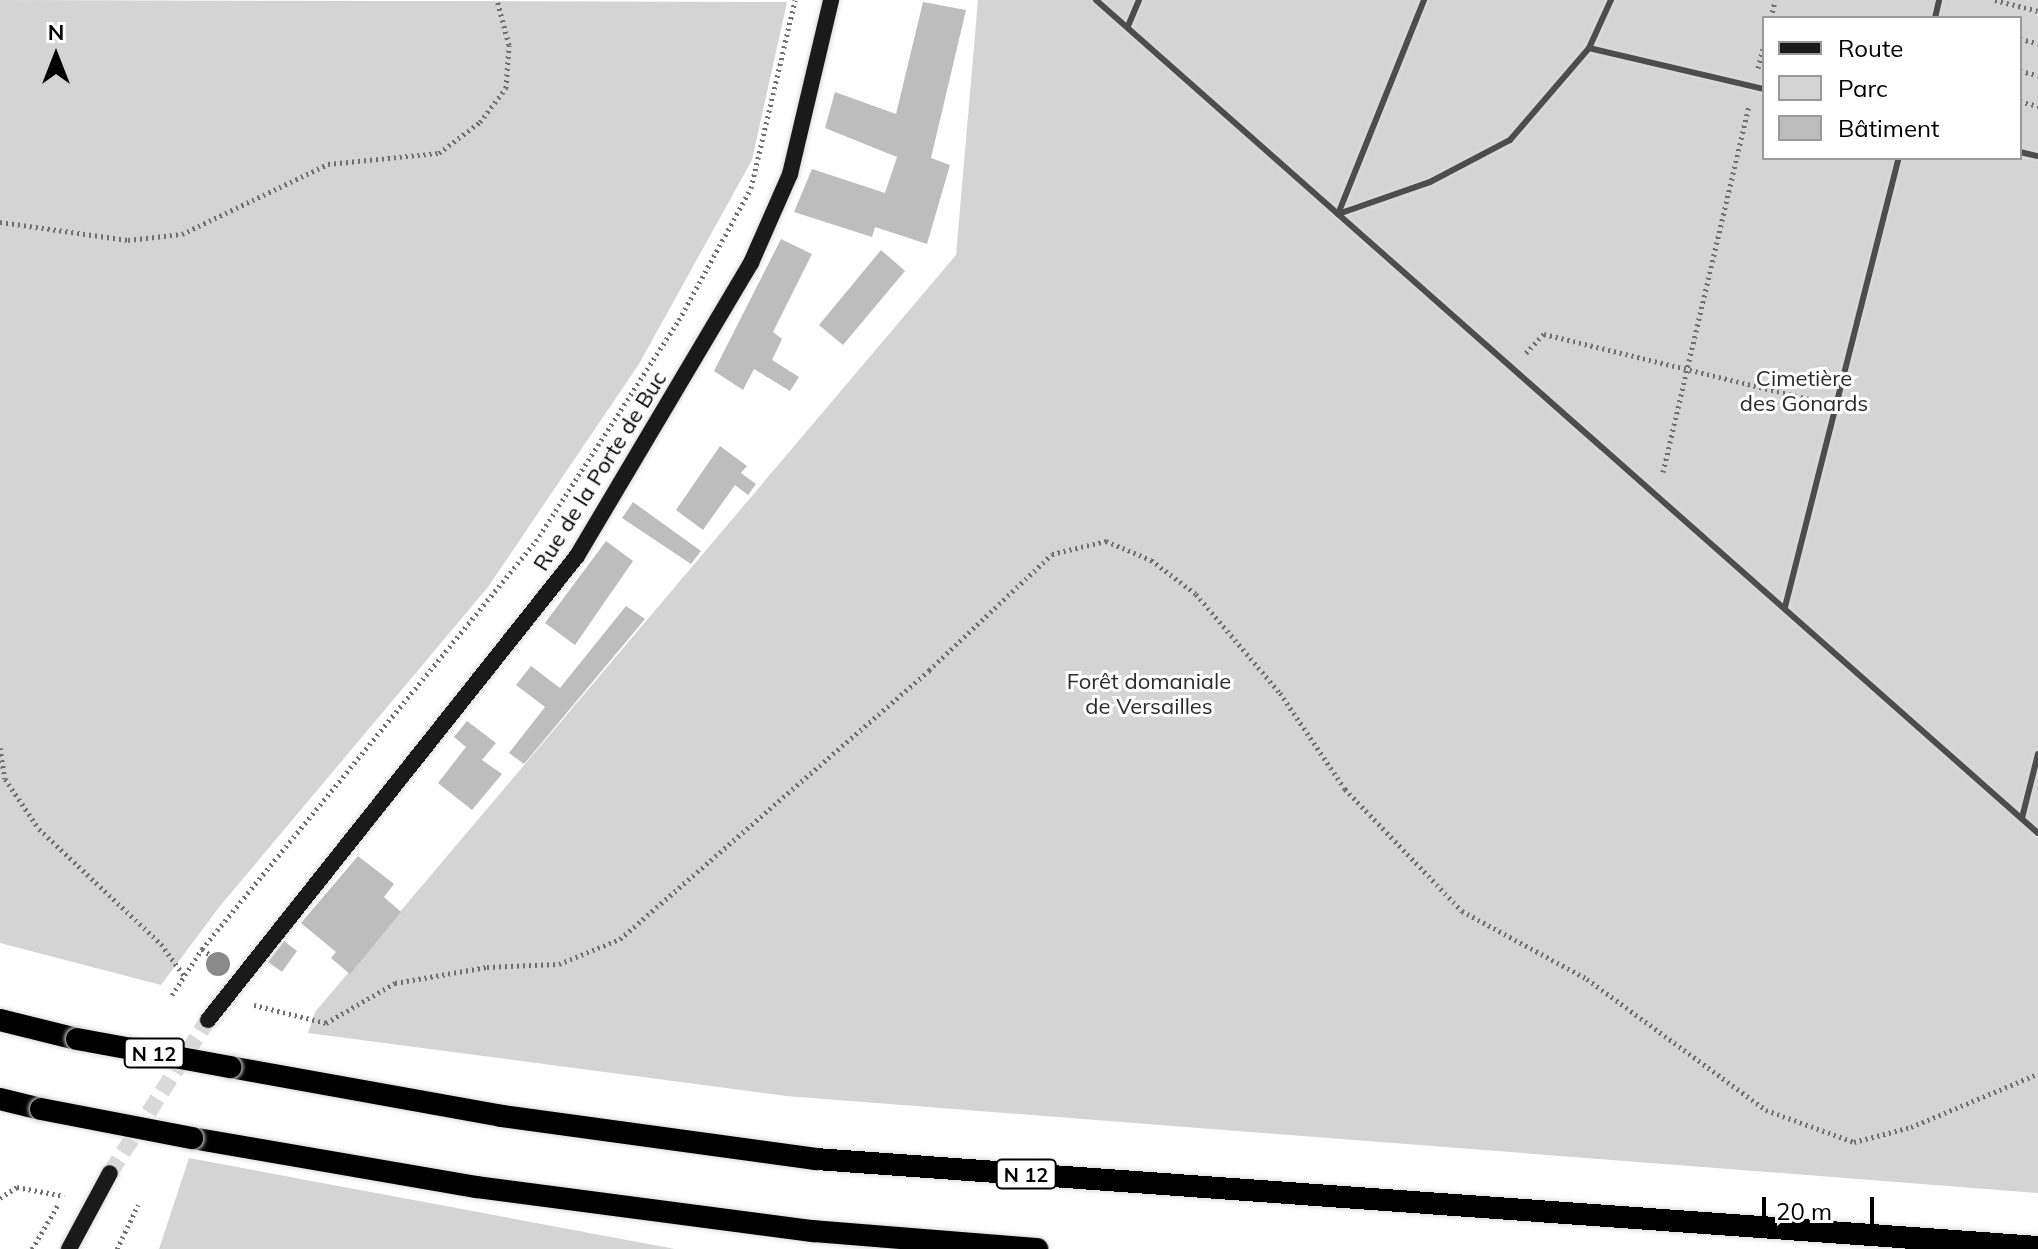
<!DOCTYPE html>
<html>
<head>
<meta charset="utf-8">
<style>
	body { margin:0 }
	#map { position:relative; width:2038px; height:1249px; overflow:hidden; background:#fff; font-family:Mulish,sans-serif }
	div>[style] { position:absolute }
	[style*='--x'] { left:calc(var(--x)*1px); top:calc(var(--y)*1px); width:calc(var(--w)*1px); rotate:calc(var(--a)*1deg) }
	.green>* { inset:0; background:#d4d4d4 }
	.building>* { inset:0; background:#bdbdbd }
	.secondary-tunnel>* { height:16px; margin-top:-8px; transform-origin:0; background:repeating-linear-gradient(90deg,#d9d9d9 0 16px,transparent 0 24px) }
	.path>* { height:5px; margin-top:-2.5px; transform-origin:0; background:repeating-linear-gradient(90deg,#6f6f6f 0 2px,transparent 0 6px) }
	.roads { filter:drop-shadow(0 0 2px #dbdbdb) drop-shadow(0 0 2px #dbdbdb) }
	.service>* { height:6px; margin:-3px; padding:0 3px; transform-origin:3px; border-radius:3px; background:#4d4d4d }
	.secondary>* { height:16px; margin:-8px; padding:0 8px; transform-origin:8px; border-radius:8px; background:#1a1a1a }
	.trunk>* { height:22px; margin:-11px; padding:0 11px; transform-origin:11px; border-radius:11px; background:#000 }
	.bridges { filter:drop-shadow(0 0 2px #dbdbdb) drop-shadow(0 0 2px #dbdbdb) }
	.trunk-bridge>* { height:22px; margin:-11px; padding:0 11px; transform-origin:11px; border-radius:11px; background:#000 }
	.trees>* { width:24px; height:24px; margin:-12px; border-radius:50%; background:#8a8a8a }
	span { translate:-50% -50%; white-space:nowrap; text-align:center; line-height:1.15; -webkit-text-stroke:6px #fff; paint-order:stroke }
	.shield-label span { padding:2px 6px; background:#fff; border:2px solid; border-radius:6px; -webkit-text-stroke-width:0 }
	.shield-label { font-size:20px; color:#000; font-weight:700 }
	.park-label { font-size:22px; color:#2b2b2b }
	.street-label { font-size:22px; color:#000 }
	.legend { position:absolute; left:1762px; top:16px; width:260px; height:144px; box-sizing:border-box; background:#fff; border:2px solid #999; margin:0; padding:10px 14px; list-style:none; font-size:24px; color:#000 }
	.legend li { display:flex; align-items:center; gap:16px; height:40px }
	.legend b { width:40px; border:2px solid #999 }
	.north { position:absolute; left:16px; top:16px; width:80px; height:80px; -webkit-text-stroke:6px #fff; paint-order:stroke; rotate:0deg; font-size:22px; font-weight:700; line-height:32px; text-align:center; color:#000 }
	.north::after { content:''; display:block; margin:auto; width:28px; height:36px; background:#000; clip-path:polygon(50% 0,100% 100%,50% 72%,0 100%) }
	.scale { position:absolute; left:1762px; top:1197px; width:112px; height:36px; box-sizing:border-box; border:4px solid #000; border-top:0; padding-left:10px; font-size:24px; line-height:28px; white-space:nowrap; color:#000; -webkit-text-stroke:6px #fff; paint-order:stroke }
</style>
</head>
<body>
<div id="map">
	<div class="green">
		<i style="clip-path:polygon(0 0,787px 2px,752px 160px,639px 364px,488px 587px,220px 906px,161px 985px,0 943px)"></i>
		<i style="clip-path:polygon(evenodd,978px 0,2038px 0,2038px 1193px,786px 1096px,308px 1033px,315px 1012px,956px 255px,978px 0,1764px 18px,2020px 18px,2020px 158px,1764px 158px,1764px 18px)"></i>
		<i style="clip-path:polygon(189px 1158px,675px 1249px,159px 1249px)"></i>
	</div>
	<div class="building">
		<i style="clip-path:polygon(923px 2px,966px 10px,931px 158px,950px 165px,927px 244px,875px 227px,872px 237px,794px 212px,812px 169px,885px 193px,897px 157px,825px 128px,835px 92px,896px 114px)"></i>
		<i style="clip-path:polygon(781px 239px,812px 254px,773px 332px,782px 339px,772px 360px,799px 377px,790px 391px,754px 369px,743px 390px,714px 371px)"></i>
		<i style="clip-path:polygon(881px 250px,905px 271px,843px 345px,819px 325px)"></i>
		<i style="clip-path:polygon(720px 446px,747px 466px,741px 473px,756px 484px,748px 495px,735px 485px,703px 530px,676px 510px)"></i>
		<i style="clip-path:polygon(633px 502px,701px 551px,691px 564px,622px 518px)"></i>
		<i style="clip-path:polygon(606px 541px,633px 561px,575px 645px,545px 623px)"></i>
		<i style="clip-path:polygon(626px 606px,645px 619px,524px 764px,509px 753px,545px 707px,516px 685px,531px 666px,560px 688px)"></i>
		<i style="clip-path:polygon(467px 721px,496px 743px,482px 760px,502px 774px,472px 810px,438px 783px,466px 747px,454px 737px)"></i>
		<i style="clip-path:polygon(358px 856px,394px 884px,384px 897px,401px 912px,350px 974px,331px 958px,336px 952px,301px 923px)"></i>
		<i style="clip-path:polygon(284px 941px,297px 951px,282px 972px,268px 962px)"></i>
	</div>
	<div class="secondary-tunnel">
		<i style="--x:110;--y:1173;--w:182;--a:-57.4"></i>
	</div>
	<div class="path">
		<i style="--x:1995;--y:0;--w:44;--a:14.3"></i>
		<i style="--x:1771;--y:18;--w:18;--a:-77"></i>
		<i style="--x:2020;--y:39;--w:18;--a:13"></i>
		<i style="--x:1758;--y:68;--w:24;--a:-75"></i>
		<i style="--x:2020;--y:71;--w:18;--a:13"></i>
		<i style="--x:2020;--y:101;--w:19;--a:16"></i>
		<i style="--x:0;--y:222;--w:129;--a:8"></i>
		<i style="--x:128;--y:240;--w:54;--a:-6.3"></i>
		<i style="--x:182;--y:234;--w:162;--a:-25.6"></i>
		<i style="--x:328;--y:164;--w:112;--a:-5.7"></i>
		<i style="--x:439;--y:153;--w:51;--a:-37.1"></i>
		<i style="--x:480;--y:122;--w:43;--a:-52.6"></i>
		<i style="--x:506;--y:88;--w:43;--a:-86"></i>
		<i style="--x:509;--y:45;--w:47;--a:-104.9"></i>
		<i style="--x:1526;--y:353;--w:26;--a:-47"></i>
		<i style="--x:1544;--y:334;--w:280;--a:13.8"></i>
		<i style="--x:1663;--y:472;--w:377;--a:-76.8"></i>
		<i style="--x:0;--y:748;--w:31;--a:81"></i>
		<i style="--x:5;--y:779;--w:60;--a:55.8"></i>
		<i style="--x:39;--y:829;--w:168;--a:43.3"></i>
		<i style="--x:161;--y:944;--w:39;--a:54"></i>
		<i style="--x:202;--y:949;--w:24;--a:36"></i>
		<i style="--x:172;--y:995;--w:55;--a:-56.9"></i>
		<i style="--x:202;--y:949;--w:527;--a:-50.7"></i>
		<i style="--x:536;--y:541;--w:263;--a:-57.1"></i>
		<i style="--x:679;--y:320;--w:150;--a:-61.4"></i>
		<i style="--x:751;--y:188;--w:193;--a:-76.8"></i>
		<i style="--x:254;--y:1005;--w:74;--a:14"></i>
		<i style="--x:326;--y:1023;--w:80;--a:-30.1"></i>
		<i style="--x:395;--y:983;--w:93;--a:-9.9"></i>
		<i style="--x:487;--y:967;--w:72;--a:-2.4"></i>
		<i style="--x:559;--y:964;--w:66;--a:-22.3"></i>
		<i style="--x:620;--y:939;--w:410;--a:-41"></i>
		<i style="--x:929;--y:670;--w:169;--a:-43.3"></i>
		<i style="--x:1052;--y:554;--w:56;--a:-13.5"></i>
		<i style="--x:1106;--y:541;--w:49;--a:22.9"></i>
		<i style="--x:1151;--y:560;--w:56;--a:37.1"></i>
		<i style="--x:1196;--y:594;--w:130;--a:49.7"></i>
		<i style="--x:1280;--y:693;--w:116;--a:55.9"></i>
		<i style="--x:1345;--y:789;--w:169;--a:46.2"></i>
		<i style="--x:1462;--y:911;--w:142;--a:28.5"></i>
		<i style="--x:1587;--y:979;--w:222;--a:36.2"></i>
		<i style="--x:1766;--y:1110;--w:94;--a:20"></i>
		<i style="--x:1854;--y:1142;--w:59;--a:-14.7"></i>
		<i style="--x:1911;--y:1127;--w:138;--a:-22.7"></i>
		<i style="--x:0;--y:1198;--w:20;--a:-33"></i>
		<i style="--x:17;--y:1187;--w:48;--a:10.8"></i>
		<i style="--x:32;--y:1249;--w:51;--a:-59.4"></i>
		<i style="--x:117;--y:1249;--w:49;--a:-64.5"></i>
	</div>
	<div class="roads">
		<div class="service">
			<i style="--x:1096;--y:0;--w:1257;--a:41.49"></i>
			<i style="--x:1935;--y:18;--w:18;--a:-77"></i>
			<i style="--x:1128;--y:26;--w:28;--a:-67"></i>
			<i style="--x:1589;--y:48;--w:180;--a:13.2"></i>
			<i style="--x:2020;--y:152;--w:18;--a:13"></i>
			<i style="--x:1338;--y:214;--w:97;--a:-19.2"></i>
			<i style="--x:1430;--y:182;--w:90;--a:-27.7"></i>
			<i style="--x:1510;--y:140;--w:121;--a:-49.3"></i>
			<i style="--x:1589;--y:48;--w:53;--a:-65.4"></i>
			<i style="--x:1338;--y:214;--w:231;--a:-68.1"></i>
			<i style="--x:1785;--y:607;--w:463;--a:-75.8"></i>
			<i style="--x:2022;--y:818;--w:66;--a:-76"></i>
		</div>
		<div class="secondary">
			<i style="--x:208;--y:1020;--w:593;--a:-51.51"></i>
			<i style="--x:577;--y:556;--w:341;--a:-59.3"></i>
			<i style="--x:751;--y:263;--w:97;--a:-66.3"></i>
			<i style="--x:790;--y:174;--w:179;--a:-76.7"></i>
			<i style="--x:69;--y:1249;--w:86;--a:-61.7"></i>
		</div>
		<div class="trunk">
			<i style="--x:0;--y:1020;--w:79;--a:13.9"></i>
			<i style="--x:230;--y:1067;--w:276;--a:10.2"></i>
			<i style="--x:502;--y:1116;--w:317;--a:7.8"></i>
			<i style="--x:816;--y:1159;--w:1225;--a:4.12"></i>
			<i style="--x:0;--y:1099;--w:42;--a:13.7"></i>
			<i style="--x:192;--y:1138;--w:289;--a:9.8"></i>
			<i style="--x:477;--y:1187;--w:339;--a:7.5"></i>
			<i style="--x:813;--y:1231;--w:225;--a:4.6"></i>
		</div>
	</div>
	<div class="bridges">
		<div class="trunk-bridge">
			<i style="--x:77;--y:1039;--w:156;--a:10.4"></i>
			<i style="--x:41;--y:1109;--w:154;--a:10.9"></i>
		</div>
	</div>
	<div class="trees">
		<i style="left:218px;top:964px"></i>
	</div>
	<div class="shield-label">
		<span style="left:154px;top:1053px">N 12</span>
		<span style="left:1026px;top:1174px">N 12</span>
	</div>
	<div class="park-label">
		<span style="left:1804px;top:391px">Cimetière<br>des Gonards</span>
		<span style="left:1149px;top:694px">Forêt domaniale<br>de Versailles</span>
	</div>
	<div class="street-label">
		<span style="left:600px;top:471px;rotate:-58deg">Rue de la Porte de Buc</span>
	</div>
	<ul class="legend">
	<li><b style="height:10px;background:#1a1a1a"></b>Route</li>
	<li><b style="height:22px;background:#d4d4d4"></b>Parc</li>
	<li><b style="height:22px;background:#bdbdbd"></b>Bâtiment</li>
	</ul>
	<div class="north">N</div>
	<div class="scale">20 m</div>
</div>
</body>
</html>
